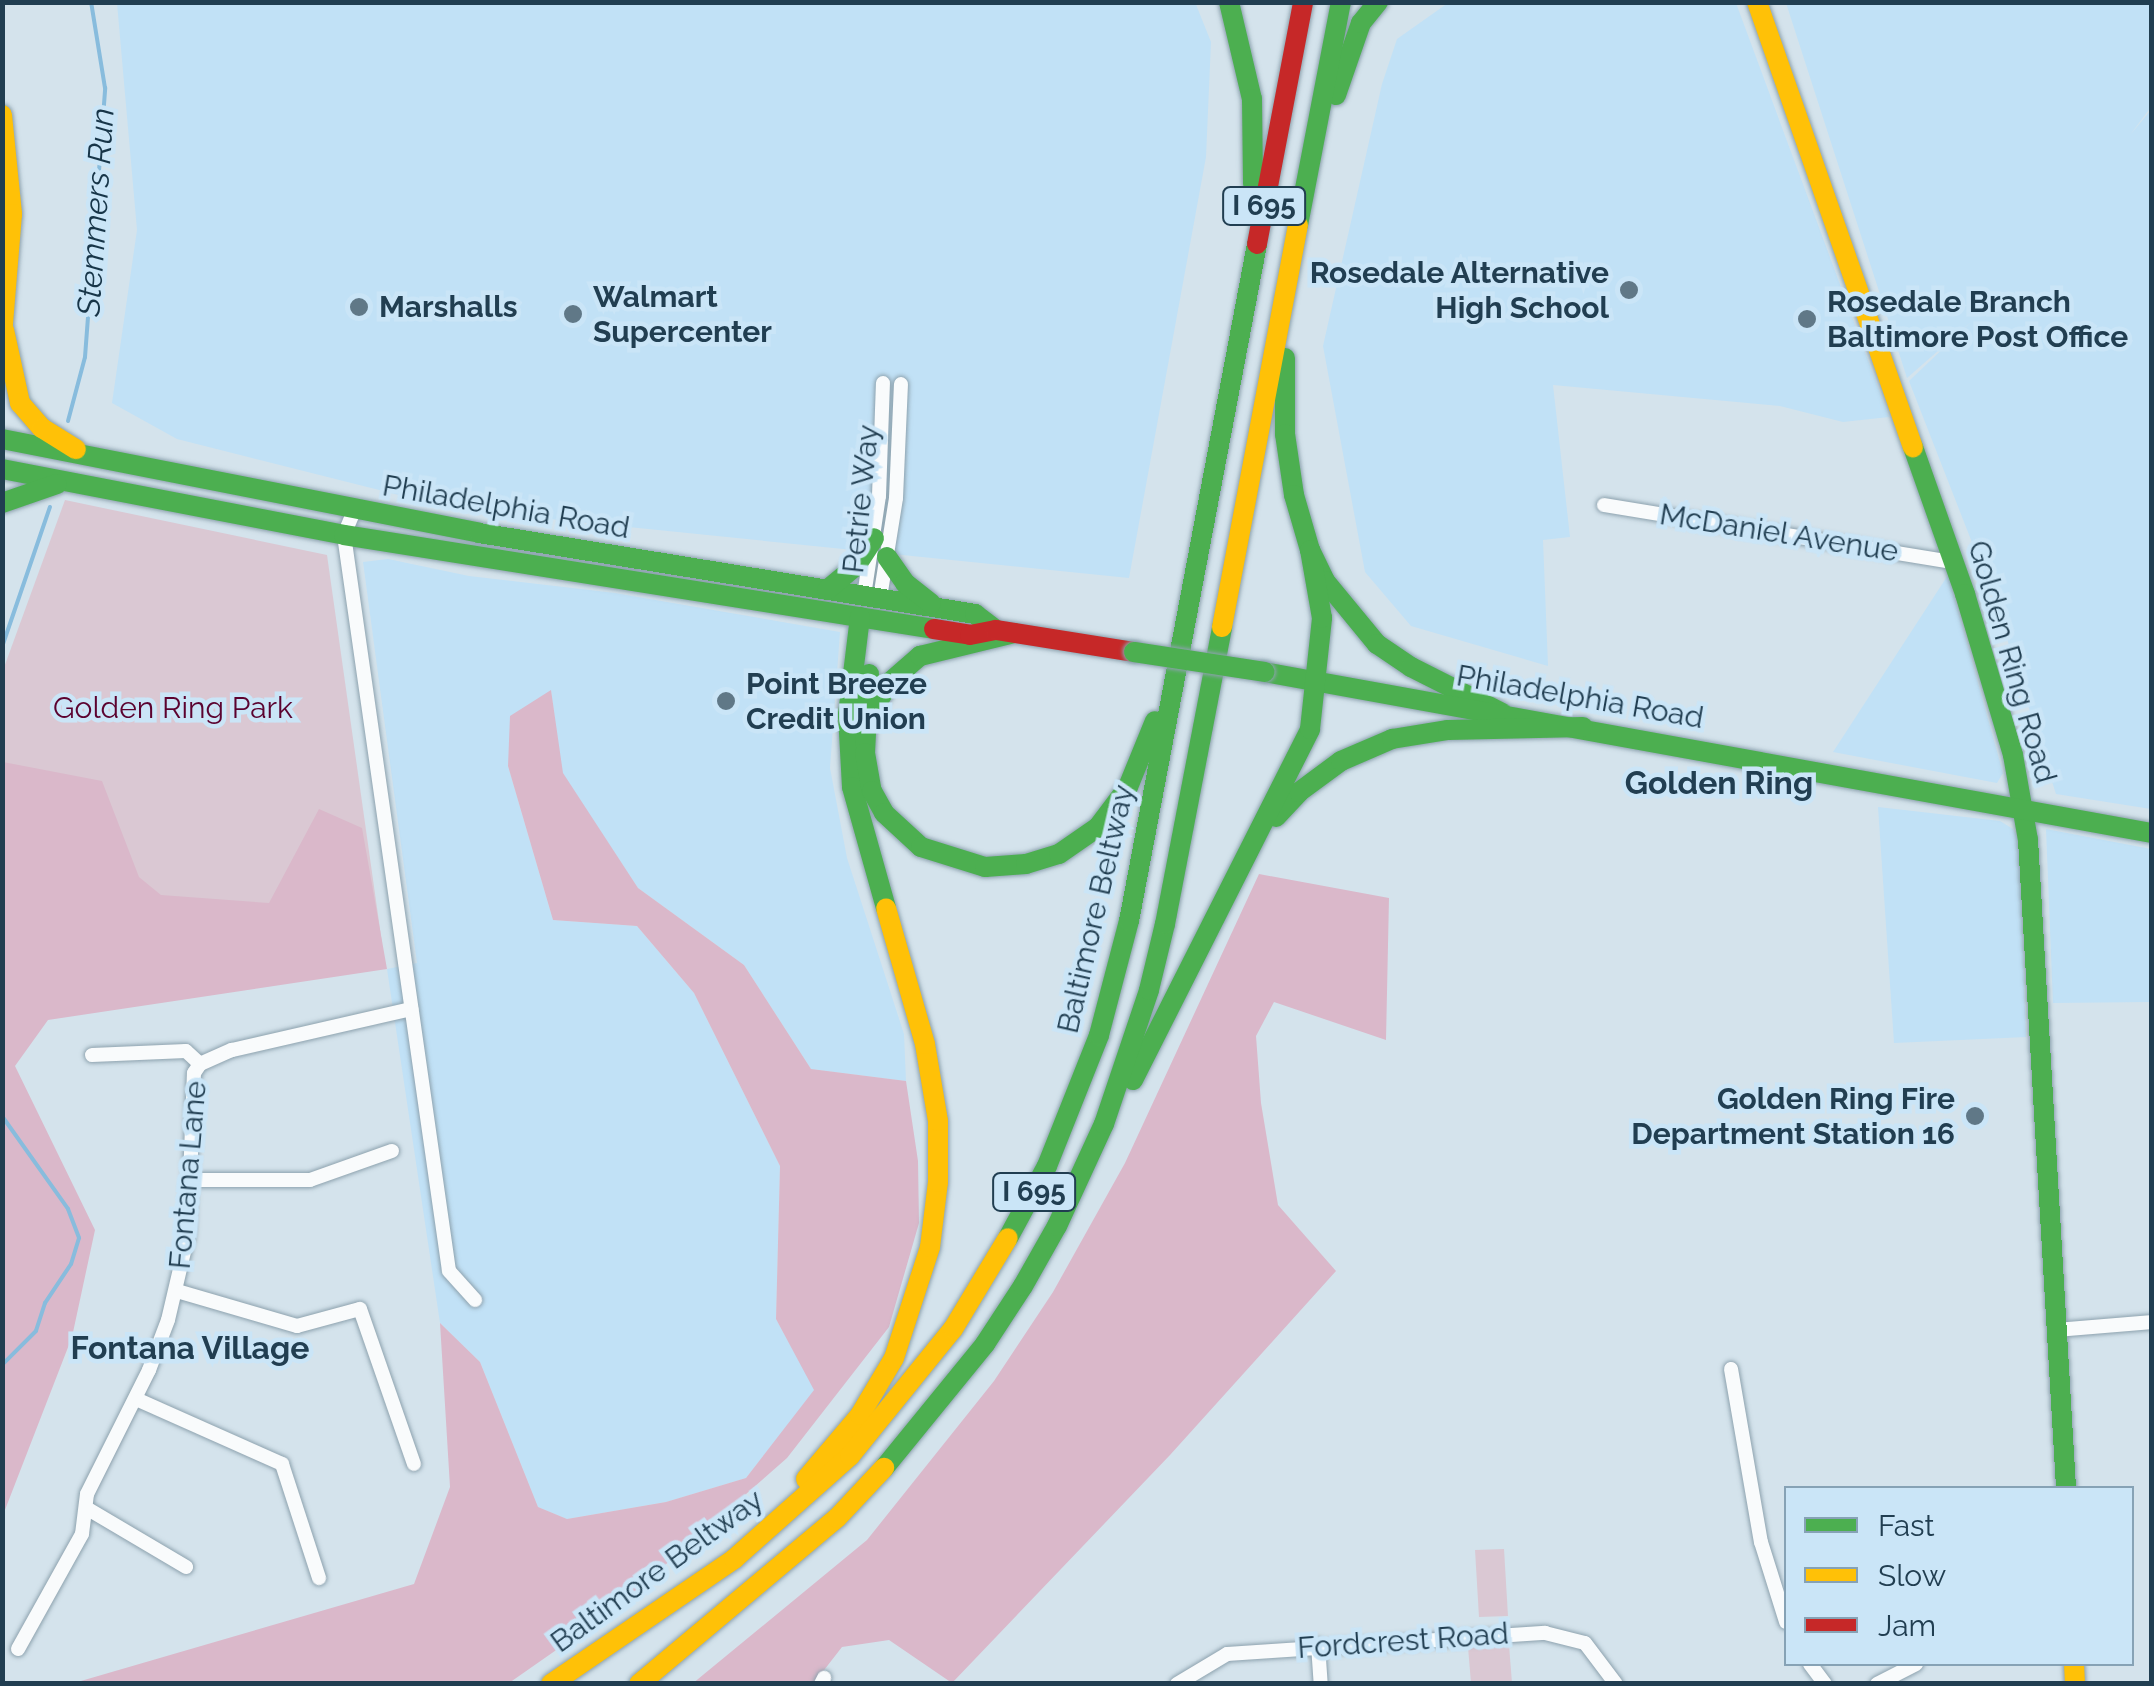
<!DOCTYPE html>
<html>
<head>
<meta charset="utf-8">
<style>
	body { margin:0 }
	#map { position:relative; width:2154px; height:1686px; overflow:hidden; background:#d4e3ec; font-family:Raleway,sans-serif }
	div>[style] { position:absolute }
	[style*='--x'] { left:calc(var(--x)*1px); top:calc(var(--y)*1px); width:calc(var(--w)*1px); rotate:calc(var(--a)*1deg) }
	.built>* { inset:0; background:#c1e1f6 }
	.green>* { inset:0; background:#dac8d3 }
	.forest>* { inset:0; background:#dab8ca }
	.stream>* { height:4px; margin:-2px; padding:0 2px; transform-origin:2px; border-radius:2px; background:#88bcdd }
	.roads { filter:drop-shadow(0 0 2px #8da2ae) drop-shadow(0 0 2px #8da2ae) }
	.street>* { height:14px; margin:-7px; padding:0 7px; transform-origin:7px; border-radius:7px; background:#f9fbfc }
	.fast>* { height:20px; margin:-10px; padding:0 10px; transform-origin:10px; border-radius:10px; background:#4caf50 }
	.slow>* { height:20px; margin:-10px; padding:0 10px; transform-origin:10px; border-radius:10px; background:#ffc107 }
	.jam>* { height:20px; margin:-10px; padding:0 10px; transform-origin:10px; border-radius:10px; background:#c62828 }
	.bridges { filter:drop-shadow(0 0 2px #8da2ae) drop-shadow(0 0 2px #8da2ae) }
	.fast-bridge>* { height:20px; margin:-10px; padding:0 10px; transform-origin:10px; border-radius:10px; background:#4caf50 }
	.dots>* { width:28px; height:28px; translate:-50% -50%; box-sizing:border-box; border:5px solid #cae5f7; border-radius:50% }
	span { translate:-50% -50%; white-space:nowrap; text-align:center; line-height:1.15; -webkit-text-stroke:9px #cae5f7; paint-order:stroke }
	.shield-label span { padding:2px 8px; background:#cae5f7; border:2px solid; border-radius:8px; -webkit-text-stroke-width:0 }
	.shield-label { font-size:28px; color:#213e51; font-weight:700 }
	.poi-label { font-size:30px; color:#213e51; font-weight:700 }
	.right { translate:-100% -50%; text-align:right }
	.left { translate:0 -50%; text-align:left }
	.street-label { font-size:30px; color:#213e51 }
	.park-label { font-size:30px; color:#5b022f }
	.water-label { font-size:32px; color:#173548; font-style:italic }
	.neighbourhood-label { font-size:32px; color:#213e51; font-weight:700 }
	.frame { position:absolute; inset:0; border:5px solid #213e51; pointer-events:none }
	.legend { position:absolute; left:1784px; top:1486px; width:350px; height:180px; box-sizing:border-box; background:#cae5f7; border:2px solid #86a2b5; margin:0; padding:12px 18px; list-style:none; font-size:30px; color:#213e51 }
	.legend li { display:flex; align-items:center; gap:20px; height:50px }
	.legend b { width:50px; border:2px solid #86a2b5 }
</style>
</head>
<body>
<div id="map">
	<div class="built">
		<i style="clip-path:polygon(1195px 2px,1211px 42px,1206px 157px,1129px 578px,510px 515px,407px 497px,177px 439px,112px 403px,137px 230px,117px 3px)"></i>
		<i style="clip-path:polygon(1448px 3px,1736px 3px,1889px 417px,1843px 422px,1780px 406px,1553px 385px,1570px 537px,1543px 540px,1548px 666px,1411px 626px,1365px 572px,1323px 346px,1382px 84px,1397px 39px)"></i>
		<i style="clip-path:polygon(1786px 3px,2151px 3px,2151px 107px,2130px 135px,2151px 110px,2151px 809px,2056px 794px,1996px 604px,1909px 381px,1971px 322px,1907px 378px)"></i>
		<i style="clip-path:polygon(388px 559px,469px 576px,615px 593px,840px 632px,830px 768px,847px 858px,904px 1034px,906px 1081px,811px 1069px,744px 965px,638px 888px,562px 773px,551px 691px,508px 766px,553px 920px,637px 926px,694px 993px,780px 1166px,776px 1319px,815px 1390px,746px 1478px,666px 1502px,567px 1519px,538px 1507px,480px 1362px,440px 1323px,387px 969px,417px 963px,363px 562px)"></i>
		<i style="clip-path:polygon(1948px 575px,2003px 773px,1997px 783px,1833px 752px)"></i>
		<i style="clip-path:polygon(1878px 807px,2000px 821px,2013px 829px,2019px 840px,2026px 1037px,1894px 1043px)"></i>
		<i style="clip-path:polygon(2046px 829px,2151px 849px,2151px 1002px,2053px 1003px)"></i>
	</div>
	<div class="green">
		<i style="clip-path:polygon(65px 500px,327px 555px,382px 943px,192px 985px,3px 776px,2px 673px)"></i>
		<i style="clip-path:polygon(1504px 1549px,1508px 1616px,1479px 1617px,1475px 1550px)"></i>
		<i style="clip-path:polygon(1509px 1645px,1512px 1683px,1471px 1683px,1468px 1647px)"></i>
	</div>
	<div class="forest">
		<i style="clip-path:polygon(551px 690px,563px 773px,638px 888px,744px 965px,811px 1069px,906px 1081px,918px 1161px,919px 1223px,889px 1327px,787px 1458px,615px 1609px,509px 1683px,74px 1683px,414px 1584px,450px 1487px,440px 1323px,480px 1362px,538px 1507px,567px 1519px,666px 1502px,746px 1478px,814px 1390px,776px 1319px,780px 1166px,694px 993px,637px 926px,553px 920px,508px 766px,510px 716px)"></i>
		<i style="clip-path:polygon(3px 762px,102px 781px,139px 877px,161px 895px,269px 903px,319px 809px,362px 828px,387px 969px,48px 1020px,15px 1066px,95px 1230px,72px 1337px,3px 1515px)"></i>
		<i style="clip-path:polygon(1259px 874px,1389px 898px,1386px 1040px,1274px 1002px,1256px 1036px,1261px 1103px,1278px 1205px,1336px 1271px,1170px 1455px,952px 1683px,889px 1640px,842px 1647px,814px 1683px,692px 1684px,867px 1540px,994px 1381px,1053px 1292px,1125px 1163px)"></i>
	</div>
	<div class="stream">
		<i style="--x:68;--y:421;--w:66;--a:-75.1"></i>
		<i style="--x:85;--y:357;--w:270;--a:-85.7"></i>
		<i style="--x:105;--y:88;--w:87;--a:-99.2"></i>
		<i style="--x:2;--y:647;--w:148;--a:-71.1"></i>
		<i style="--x:2;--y:1116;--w:114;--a:54.6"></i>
		<i style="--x:68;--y:1209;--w:31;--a:69"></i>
		<i style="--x:79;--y:1238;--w:27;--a:107"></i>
		<i style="--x:71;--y:1264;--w:47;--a:123.7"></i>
		<i style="--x:45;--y:1303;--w:29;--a:108"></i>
		<i style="--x:36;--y:1331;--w:48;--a:135"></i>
	</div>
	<div class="roads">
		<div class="street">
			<i style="--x:1604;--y:505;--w:354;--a:9.3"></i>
			<i style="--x:354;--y:511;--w:26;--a:113"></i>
			<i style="--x:344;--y:535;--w:743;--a:81.88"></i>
			<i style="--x:449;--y:1271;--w:39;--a:48"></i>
			<i style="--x:864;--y:596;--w:101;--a:-81.5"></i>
			<i style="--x:879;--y:496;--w:113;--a:-88"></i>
			<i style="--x:880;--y:598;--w:101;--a:-80.9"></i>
			<i style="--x:896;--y:498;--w:114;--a:-87.5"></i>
			<i style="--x:92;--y:1055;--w:94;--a:-2.4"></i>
			<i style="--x:186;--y:1051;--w:19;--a:43"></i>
			<i style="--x:193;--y:1180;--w:117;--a:0"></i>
			<i style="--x:310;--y:1180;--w:87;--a:-19.5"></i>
			<i style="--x:177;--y:1291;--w:125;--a:16.3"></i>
			<i style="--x:297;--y:1326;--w:65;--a:-15.1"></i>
			<i style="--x:360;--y:1309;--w:164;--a:70.8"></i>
			<i style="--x:2057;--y:1330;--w:95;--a:-4.8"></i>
			<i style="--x:1731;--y:1369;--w:176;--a:80.2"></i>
			<i style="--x:1761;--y:1542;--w:84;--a:72.6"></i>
			<i style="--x:136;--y:1399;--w:160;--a:24"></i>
			<i style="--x:282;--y:1464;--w:120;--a:72"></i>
			<i style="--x:88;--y:1509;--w:114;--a:30.6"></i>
			<i style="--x:1318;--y:1645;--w:39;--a:86"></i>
			<i style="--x:18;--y:1649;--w:132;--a:-60.9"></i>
			<i style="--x:82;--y:1534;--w:40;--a:-82.9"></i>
			<i style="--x:87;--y:1494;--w:139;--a:-63.4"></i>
			<i style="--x:149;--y:1370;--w:53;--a:-69.2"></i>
			<i style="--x:168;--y:1320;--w:87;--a:-76.8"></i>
			<i style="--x:188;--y:1235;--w:162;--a:-87.9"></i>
			<i style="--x:194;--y:1073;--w:11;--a:-56"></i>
			<i style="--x:200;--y:1064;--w:35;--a:-24"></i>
			<i style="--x:232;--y:1050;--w:184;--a:-12.9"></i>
			<i style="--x:1810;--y:1664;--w:25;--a:53"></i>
			<i style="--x:821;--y:1684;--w:7;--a:-63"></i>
			<i style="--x:1177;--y:1684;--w:58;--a:-31"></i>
			<i style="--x:1227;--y:1654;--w:319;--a:-3.8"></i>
			<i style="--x:1545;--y:1633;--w:41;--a:14"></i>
			<i style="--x:1585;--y:1643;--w:51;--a:52.9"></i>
			<i style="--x:1877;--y:1684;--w:44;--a:-27.1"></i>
		</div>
		<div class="fast">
			<i style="--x:1229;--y:2;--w:100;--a:76.7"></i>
			<i style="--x:1252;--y:99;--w:85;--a:89.3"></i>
			<i style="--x:1336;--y:95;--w:76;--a:-70.9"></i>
			<i style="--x:1361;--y:23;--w:27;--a:-51"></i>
			<i style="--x:1298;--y:225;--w:227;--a:-79.1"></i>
			<i style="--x:1285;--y:358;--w:76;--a:90"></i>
			<i style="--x:1285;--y:434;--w:62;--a:81.6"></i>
			<i style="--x:1294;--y:495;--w:57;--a:73.8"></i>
			<i style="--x:1310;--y:550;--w:34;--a:64"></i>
			<i style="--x:1325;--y:581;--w:82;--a:50.5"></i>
			<i style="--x:1377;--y:644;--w:41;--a:34.1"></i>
			<i style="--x:1411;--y:667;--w:102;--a:26.8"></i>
			<i style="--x:2;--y:439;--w:486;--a:11.1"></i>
			<i style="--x:479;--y:533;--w:503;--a:9.27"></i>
			<i style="--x:975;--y:614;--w:26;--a:37"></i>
			<i style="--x:1913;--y:447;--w:156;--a:70.5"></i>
			<i style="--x:1965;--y:594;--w:168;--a:73.4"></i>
			<i style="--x:2013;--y:755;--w:86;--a:80"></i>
			<i style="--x:2028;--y:840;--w:649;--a:86.64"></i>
			<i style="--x:2;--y:469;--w:348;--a:10.9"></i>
			<i style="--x:344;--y:535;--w:597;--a:9.05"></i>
			<i style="--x:2;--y:503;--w:58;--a:-19.1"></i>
			<i style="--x:887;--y:557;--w:32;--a:55"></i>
			<i style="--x:905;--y:583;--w:33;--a:38"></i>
			<i style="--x:827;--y:590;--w:38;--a:-40"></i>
			<i style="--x:856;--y:566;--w:33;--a:-57"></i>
			<i style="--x:860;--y:617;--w:99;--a:97"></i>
			<i style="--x:848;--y:715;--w:72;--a:86.8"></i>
			<i style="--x:852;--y:787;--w:126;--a:74.3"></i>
			<i style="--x:1264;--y:672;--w:902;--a:10.28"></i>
			<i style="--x:869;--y:674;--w:79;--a:92.9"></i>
			<i style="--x:865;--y:753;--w:39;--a:80"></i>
			<i style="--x:872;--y:791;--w:25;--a:61"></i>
			<i style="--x:884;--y:813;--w:50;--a:42.6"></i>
			<i style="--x:921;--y:847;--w:67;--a:17.4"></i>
			<i style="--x:985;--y:867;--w:41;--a:-4.2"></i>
			<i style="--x:1026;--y:864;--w:34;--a:-17"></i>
			<i style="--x:1059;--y:854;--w:47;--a:-34.7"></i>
			<i style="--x:1098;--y:827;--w:50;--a:-53.1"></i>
			<i style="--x:1128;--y:787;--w:71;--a:-67.8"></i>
			<i style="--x:868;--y:717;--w:41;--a:-57.8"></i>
			<i style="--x:890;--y:682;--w:40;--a:-41"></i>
			<i style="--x:920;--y:656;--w:97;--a:-13.7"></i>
			<i style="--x:1276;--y:817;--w:34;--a:-47"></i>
			<i style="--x:1299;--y:792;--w:52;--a:-36.4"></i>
			<i style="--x:1341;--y:761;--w:56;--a:-23.3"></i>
			<i style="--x:1392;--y:739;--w:57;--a:-9.1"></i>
			<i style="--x:1448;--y:730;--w:135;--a:-1.3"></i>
			<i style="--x:1133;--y:1080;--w:393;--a:-63.2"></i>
			<i style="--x:1310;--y:729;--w:112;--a:-83.8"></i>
			<i style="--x:1322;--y:618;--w:69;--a:-100"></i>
			<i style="--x:1008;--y:1238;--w:82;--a:-61.6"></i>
			<i style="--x:1047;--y:1166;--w:141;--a:-68.3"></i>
			<i style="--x:1099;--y:1035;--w:118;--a:-75.3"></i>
			<i style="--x:1129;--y:921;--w:689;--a:-79.29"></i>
			<i style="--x:884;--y:1468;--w:160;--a:-50.8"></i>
			<i style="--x:985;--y:1344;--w:69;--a:-56.8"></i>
			<i style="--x:1023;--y:1286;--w:69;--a:-60.5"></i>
			<i style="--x:1057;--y:1226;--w:112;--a:-65.3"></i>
			<i style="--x:1104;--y:1124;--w:141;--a:-71.4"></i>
			<i style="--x:1149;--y:990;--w:68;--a:-76.4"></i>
			<i style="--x:1165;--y:924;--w:302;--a:-79.1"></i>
		</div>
		<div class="slow">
			<i style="--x:1757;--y:2;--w:472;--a:70.7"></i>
			<i style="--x:2;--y:115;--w:100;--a:84.2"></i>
			<i style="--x:12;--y:214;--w:122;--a:94.7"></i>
			<i style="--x:4;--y:330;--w:75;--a:77.6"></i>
			<i style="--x:20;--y:403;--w:33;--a:49"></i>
			<i style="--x:42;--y:428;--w:40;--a:32"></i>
			<i style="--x:1222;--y:627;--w:409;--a:-79.3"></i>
			<i style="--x:806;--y:1479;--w:84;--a:-49.8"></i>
			<i style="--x:860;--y:1415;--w:66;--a:-59.2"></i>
			<i style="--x:894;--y:1358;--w:117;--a:-72"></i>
			<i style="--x:930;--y:1247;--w:65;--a:-83"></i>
			<i style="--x:938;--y:1182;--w:61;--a:-90"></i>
			<i style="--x:938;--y:1121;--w:78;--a:-99.6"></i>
			<i style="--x:925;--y:1044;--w:141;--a:-106"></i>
			<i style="--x:2074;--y:1664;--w:20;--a:87"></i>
			<i style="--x:551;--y:1684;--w:222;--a:-34.3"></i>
			<i style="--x:734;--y:1559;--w:155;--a:-41.6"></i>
			<i style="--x:850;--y:1456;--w:164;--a:-51"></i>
			<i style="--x:953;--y:1329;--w:106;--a:-58.9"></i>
			<i style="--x:639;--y:1684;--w:258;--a:-40"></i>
			<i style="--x:837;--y:1518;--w:69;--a:-46.8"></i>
		</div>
		<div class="jam">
			<i style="--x:1257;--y:244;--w:246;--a:-79.2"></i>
			<i style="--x:934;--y:629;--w:36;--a:9"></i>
			<i style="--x:970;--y:635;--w:26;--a:-11"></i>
			<i style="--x:996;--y:630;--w:140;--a:9.1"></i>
		</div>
	</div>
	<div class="bridges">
		<div class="fast-bridge">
			<i style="--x:1134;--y:652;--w:132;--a:8.7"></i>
		</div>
	</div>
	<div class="dots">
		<i style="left:1629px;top:290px;background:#607887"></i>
		<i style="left:359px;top:307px;background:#607887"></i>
		<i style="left:573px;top:314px;background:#607887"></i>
		<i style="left:1807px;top:319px;background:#607887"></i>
		<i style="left:726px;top:701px;background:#607887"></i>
		<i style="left:1975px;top:1116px;background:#607887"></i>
	</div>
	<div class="shield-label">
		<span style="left:1264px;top:206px">I 695</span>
		<span style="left:1034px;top:1192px">I 695</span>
	</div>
	<div class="poi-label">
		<span class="right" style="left:1609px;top:290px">Rosedale Alternative<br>High School</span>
		<span class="left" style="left:593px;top:314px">Walmart<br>Supercenter</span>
		<span class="left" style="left:1827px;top:319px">Rosedale Branch<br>Baltimore Post Office</span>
		<span class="left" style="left:379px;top:307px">Marshalls</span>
		<span class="left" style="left:746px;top:701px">Point Breeze<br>Credit Union</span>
		<span class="right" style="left:1955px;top:1116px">Golden Ring Fire<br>Department Station 16</span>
	</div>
	<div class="street-label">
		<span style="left:861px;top:499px;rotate:-84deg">Petrie Way</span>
		<span style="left:506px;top:507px;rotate:10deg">Philadelphia Road</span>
		<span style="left:1779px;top:533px;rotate:9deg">McDaniel Avenue</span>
		<span style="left:2012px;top:662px;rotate:74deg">Golden Ring Road</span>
		<span style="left:1580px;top:697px;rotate:10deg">Philadelphia Road</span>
		<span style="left:1096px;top:909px;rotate:-77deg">Baltimore Beltway</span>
		<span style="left:188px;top:1175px;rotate:-85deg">Fontana Lane</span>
		<span style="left:657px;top:1571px;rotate:-36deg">Baltimore Beltway</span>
		<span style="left:1403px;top:1641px;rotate:-4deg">Fordcrest Road</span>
	</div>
	<div class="park-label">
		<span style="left:173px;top:708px">Golden Ring Park</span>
	</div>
	<div class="water-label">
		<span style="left:96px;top:212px;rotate:-86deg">Stemmers Run</span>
	</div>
	<div class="neighbourhood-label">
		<span style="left:1719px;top:783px">Golden Ring</span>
		<span style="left:190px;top:1348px">Fontana Village</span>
	</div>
	<div class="frame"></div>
	<ul class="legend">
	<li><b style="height:12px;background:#4caf50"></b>Fast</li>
	<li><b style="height:12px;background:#ffc107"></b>Slow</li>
	<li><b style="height:12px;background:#c62828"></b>Jam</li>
	</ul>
</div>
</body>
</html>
